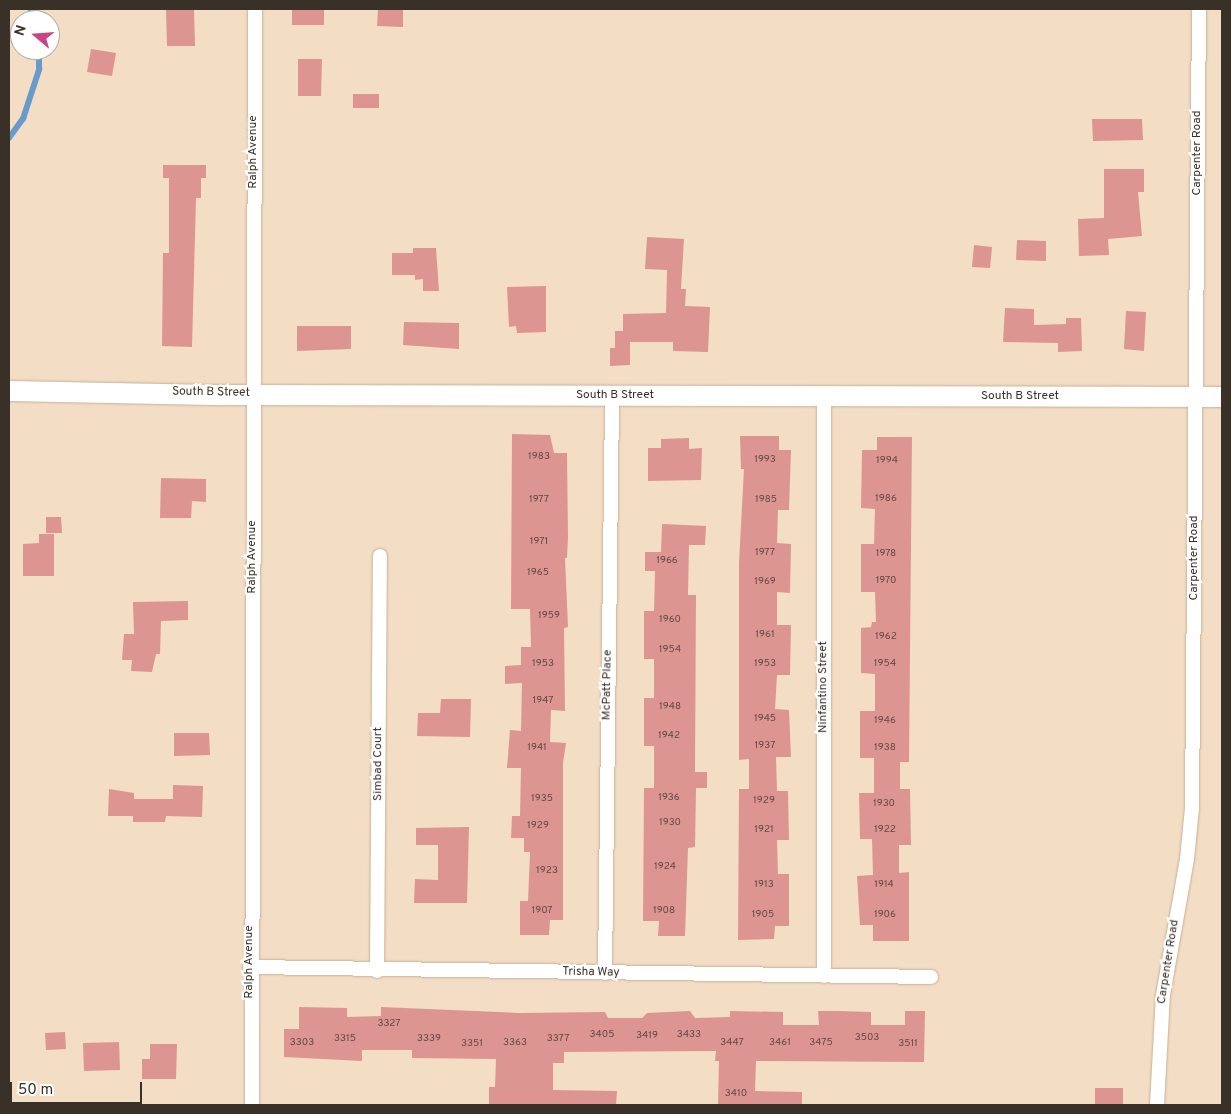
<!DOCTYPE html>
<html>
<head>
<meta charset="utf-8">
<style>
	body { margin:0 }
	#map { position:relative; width:1231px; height:1114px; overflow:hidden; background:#f3ddc4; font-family:Overpass,sans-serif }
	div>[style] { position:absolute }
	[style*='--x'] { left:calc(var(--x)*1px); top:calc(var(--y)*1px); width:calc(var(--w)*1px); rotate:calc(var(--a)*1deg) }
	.stream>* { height:5.5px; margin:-2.75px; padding:0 2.75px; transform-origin:2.75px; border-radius:2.75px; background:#699bca }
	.building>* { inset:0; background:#dd9592 }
	.roads { filter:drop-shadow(0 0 1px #c6b199) drop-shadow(0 0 1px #c6b199) }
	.street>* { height:14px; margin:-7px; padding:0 7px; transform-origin:7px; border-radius:7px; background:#fff }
	.secondary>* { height:20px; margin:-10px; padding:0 10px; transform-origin:10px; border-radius:10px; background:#fff }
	span { translate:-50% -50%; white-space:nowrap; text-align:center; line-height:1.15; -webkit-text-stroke:4.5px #fff; paint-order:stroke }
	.number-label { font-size:10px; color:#624942 }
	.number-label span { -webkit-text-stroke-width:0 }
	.street-label { font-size:12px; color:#393027 }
	.frame { position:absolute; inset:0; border:10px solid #393027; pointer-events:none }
	.north { position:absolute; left:10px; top:10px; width:50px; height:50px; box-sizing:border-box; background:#fff; border:1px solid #b0aca9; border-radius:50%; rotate:288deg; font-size:14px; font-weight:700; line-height:20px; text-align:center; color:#393027 }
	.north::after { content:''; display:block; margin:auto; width:18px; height:22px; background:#ca4484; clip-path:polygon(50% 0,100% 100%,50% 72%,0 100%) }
	.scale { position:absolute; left:10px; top:1082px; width:132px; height:22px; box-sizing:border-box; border:2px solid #393027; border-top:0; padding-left:6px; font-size:15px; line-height:18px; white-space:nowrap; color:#393027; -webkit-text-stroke:4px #fff; paint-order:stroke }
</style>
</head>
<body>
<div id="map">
	<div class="stream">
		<i style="--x:31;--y:9;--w:12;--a:70"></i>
		<i style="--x:9;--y:138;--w:24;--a:-54"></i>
		<i style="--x:23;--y:119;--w:52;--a:-71.9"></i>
		<i style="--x:39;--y:70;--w:20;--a:-90"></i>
	</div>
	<div class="building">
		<i style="clip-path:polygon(166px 9px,194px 9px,195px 46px,167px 46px)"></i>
		<i style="clip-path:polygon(292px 9px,324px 9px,324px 25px,292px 25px)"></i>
		<i style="clip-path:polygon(378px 9px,403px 9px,403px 27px,377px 26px)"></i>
		<i style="clip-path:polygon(91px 49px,116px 53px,112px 76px,87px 72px)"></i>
		<i style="clip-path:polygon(298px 59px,322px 59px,321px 96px,298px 96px)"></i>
		<i style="clip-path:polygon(353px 94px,379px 94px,379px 108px,353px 108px)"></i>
		<i style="clip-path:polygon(1092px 119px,1142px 119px,1143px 140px,1093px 141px)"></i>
		<i style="clip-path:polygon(163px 165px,206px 165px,206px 178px,201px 178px,201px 198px,196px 198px,192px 347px,162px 346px,163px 253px,169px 253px,169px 178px,163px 178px)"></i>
		<i style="clip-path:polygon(1104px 169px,1144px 169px,1144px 192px,1138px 192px,1142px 236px,1108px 239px,1109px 255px,1079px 256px,1078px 219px,1104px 218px)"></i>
		<i style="clip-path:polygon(647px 237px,684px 239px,681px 289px,686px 289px,685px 306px,710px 307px,708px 352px,673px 351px,673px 342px,630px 342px,630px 365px,610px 366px,610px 348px,615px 348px,615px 331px,623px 331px,623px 314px,666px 313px,667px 270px,645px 269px)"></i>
		<i style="clip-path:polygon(1017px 240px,1046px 241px,1046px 261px,1016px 260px)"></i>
		<i style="clip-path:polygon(974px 245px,992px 247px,990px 268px,972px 267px)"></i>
		<i style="clip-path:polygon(413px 248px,436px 248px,439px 291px,423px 291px,423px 279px,415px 280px,415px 275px,392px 275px,392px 253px,413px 253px)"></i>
		<i style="clip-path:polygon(546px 286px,546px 332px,517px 333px,516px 326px,509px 327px,507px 287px)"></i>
		<i style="clip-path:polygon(1005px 308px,1034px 309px,1034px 325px,1066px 324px,1066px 318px,1081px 318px,1082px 351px,1058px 352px,1058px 343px,1003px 342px)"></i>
		<i style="clip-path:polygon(1126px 311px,1146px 312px,1144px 351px,1124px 349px)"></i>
		<i style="clip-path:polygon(404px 322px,459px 323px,459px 349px,403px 345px)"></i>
		<i style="clip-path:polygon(297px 326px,351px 326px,351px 349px,297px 351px)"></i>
		<i style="clip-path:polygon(512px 434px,550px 435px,554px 453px,567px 453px,568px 537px,567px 558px,565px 558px,568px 627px,564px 628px,565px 711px,551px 710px,550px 742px,566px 743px,563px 763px,563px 920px,550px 920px,549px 935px,520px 935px,520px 901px,528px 901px,530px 852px,524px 852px,524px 838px,511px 838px,512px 816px,520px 816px,521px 768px,507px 768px,510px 730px,521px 731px,522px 683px,505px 684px,505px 666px,521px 665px,521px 647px,531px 647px,530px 609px,511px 609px)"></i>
		<i style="clip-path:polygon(740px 436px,779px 436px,779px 450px,791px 450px,789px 510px,778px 510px,777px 543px,791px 544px,790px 593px,777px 592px,777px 625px,791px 625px,790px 675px,777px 675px,775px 709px,789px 710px,791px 757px,776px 757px,777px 791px,788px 791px,789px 840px,777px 840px,778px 874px,789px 874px,789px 926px,775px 926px,774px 939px,738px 940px,739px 789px,749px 789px,749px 759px,739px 760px,739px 563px,744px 469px,741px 469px)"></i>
		<i style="clip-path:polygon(877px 437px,912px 437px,909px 762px,900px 762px,900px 789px,910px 789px,911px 845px,899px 845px,899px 873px,909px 872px,909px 941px,873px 941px,873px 925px,860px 925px,857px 876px,873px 875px,872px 839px,860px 839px,859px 793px,874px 793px,874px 758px,860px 758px,860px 711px,875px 711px,875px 674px,861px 673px,861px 628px,871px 627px,872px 622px,876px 622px,875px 592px,861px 592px,861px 544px,874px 544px,875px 509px,861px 508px,862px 450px,877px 450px)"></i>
		<i style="clip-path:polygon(689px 438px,689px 449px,702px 448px,701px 480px,648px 481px,648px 448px,661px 448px,661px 439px)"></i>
		<i style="clip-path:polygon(161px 478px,206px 479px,206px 502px,192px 501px,191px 518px,160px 518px)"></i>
		<i style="clip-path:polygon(46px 517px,61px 517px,62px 533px,46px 533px)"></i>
		<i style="clip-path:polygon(662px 524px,706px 526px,705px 545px,689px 545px,688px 595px,696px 595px,695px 772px,707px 772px,707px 788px,696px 788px,695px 847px,688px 848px,685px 936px,658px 936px,659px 921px,643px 921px,644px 788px,654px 788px,654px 746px,644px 746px,644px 698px,654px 698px,654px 659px,644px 659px,644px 611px,654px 611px,655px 571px,645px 571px,645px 552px,661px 552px)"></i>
		<i style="clip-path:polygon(39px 534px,54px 534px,54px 576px,23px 576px,23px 544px,39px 543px)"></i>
		<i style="clip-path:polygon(188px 601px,188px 620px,161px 621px,160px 654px,156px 654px,152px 672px,131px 671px,132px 660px,122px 660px,124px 634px,134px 634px,133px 602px)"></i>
		<i style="clip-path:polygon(441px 699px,471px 699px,470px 737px,417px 736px,418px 713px,440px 713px)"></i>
		<i style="clip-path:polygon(174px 733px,209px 733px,210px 755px,174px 756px)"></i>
		<i style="clip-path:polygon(173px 785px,203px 786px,202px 817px,166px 816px,165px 822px,133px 822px,133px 816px,108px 816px,109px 789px,134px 793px,134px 799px,173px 799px)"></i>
		<i style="clip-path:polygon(469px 827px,467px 903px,414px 903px,415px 879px,438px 880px,438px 845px,416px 845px,416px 828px)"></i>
		<i style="clip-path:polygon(299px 1007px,347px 1008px,347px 1017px,381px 1016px,381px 1007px,520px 1013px,605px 1012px,608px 1018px,642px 1018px,647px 1013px,690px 1011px,695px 1018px,730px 1017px,730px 1011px,783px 1012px,783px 1025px,819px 1025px,818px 1011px,838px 1011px,871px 1012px,871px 1025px,905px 1025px,905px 1011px,925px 1011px,924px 1062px,756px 1061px,755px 1091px,802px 1092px,802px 1105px,718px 1105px,719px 1061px,715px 1061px,716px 1051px,564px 1052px,564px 1063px,553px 1063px,553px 1090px,617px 1091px,616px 1105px,489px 1105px,489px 1087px,495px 1087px,496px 1059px,412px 1058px,412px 1050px,362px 1050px,362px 1061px,284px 1057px,284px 1029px,299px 1029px)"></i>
		<i style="clip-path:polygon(65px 1032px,66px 1049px,46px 1050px,45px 1033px)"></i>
		<i style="clip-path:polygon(119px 1042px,120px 1070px,84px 1071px,83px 1043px)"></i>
		<i style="clip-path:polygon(150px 1044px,177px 1044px,176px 1079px,142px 1079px,142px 1059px,150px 1059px)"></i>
		<i style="clip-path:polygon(1095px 1088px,1123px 1088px,1123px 1105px,1095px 1105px)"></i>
	</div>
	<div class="roads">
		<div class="street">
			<i style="--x:250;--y:967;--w:681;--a:0.84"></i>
			<i style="--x:377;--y:971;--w:415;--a:-89.6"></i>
			<i style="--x:605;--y:973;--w:577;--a:-89.3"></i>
			<i style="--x:824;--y:976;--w:578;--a:-90"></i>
			<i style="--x:252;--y:1105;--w:1096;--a:-89.84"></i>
			<i style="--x:1157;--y:1105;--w:110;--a:-86.9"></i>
			<i style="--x:1163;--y:995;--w:138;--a:-80"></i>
			<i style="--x:1187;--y:859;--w:51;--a:-84.4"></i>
			<i style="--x:1192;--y:808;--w:799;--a:-89.5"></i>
		</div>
		<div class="secondary">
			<i style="--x:9;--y:391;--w:216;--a:1.1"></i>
			<i style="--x:225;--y:395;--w:997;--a:0.11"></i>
		</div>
	</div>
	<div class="number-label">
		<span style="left:539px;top:457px">1983</span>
		<span style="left:765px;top:460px">1993</span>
		<span style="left:887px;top:461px">1994</span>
		<span style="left:886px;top:499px">1986</span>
		<span style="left:539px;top:500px">1977</span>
		<span style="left:766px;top:500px">1985</span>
		<span style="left:539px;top:542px">1971</span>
		<span style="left:765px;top:553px">1977</span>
		<span style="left:886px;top:554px">1978</span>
		<span style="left:667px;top:561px">1966</span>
		<span style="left:538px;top:573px">1965</span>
		<span style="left:886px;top:581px">1970</span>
		<span style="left:765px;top:582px">1969</span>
		<span style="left:549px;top:616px">1959</span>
		<span style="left:670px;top:620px">1960</span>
		<span style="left:765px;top:635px">1961</span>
		<span style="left:886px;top:637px">1962</span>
		<span style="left:670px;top:650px">1954</span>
		<span style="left:543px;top:664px">1953</span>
		<span style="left:765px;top:664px">1953</span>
		<span style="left:885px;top:664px">1954</span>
		<span style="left:543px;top:701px">1947</span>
		<span style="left:670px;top:707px">1948</span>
		<span style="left:765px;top:719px">1945</span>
		<span style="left:885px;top:721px">1946</span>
		<span style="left:669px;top:736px">1942</span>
		<span style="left:765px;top:746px">1937</span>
		<span style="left:537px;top:748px">1941</span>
		<span style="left:885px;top:748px">1938</span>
		<span style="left:669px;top:798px">1936</span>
		<span style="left:542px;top:799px">1935</span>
		<span style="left:764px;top:801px">1929</span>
		<span style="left:884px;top:804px">1930</span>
		<span style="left:670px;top:823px">1930</span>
		<span style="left:538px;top:826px">1929</span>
		<span style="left:764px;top:830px">1921</span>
		<span style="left:885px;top:830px">1922</span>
		<span style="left:665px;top:867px">1924</span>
		<span style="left:547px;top:871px">1923</span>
		<span style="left:764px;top:885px">1913</span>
		<span style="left:884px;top:885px">1914</span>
		<span style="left:542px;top:911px">1907</span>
		<span style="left:664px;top:911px">1908</span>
		<span style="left:763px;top:915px">1905</span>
		<span style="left:885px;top:915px">1906</span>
		<span style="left:389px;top:1024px">3327</span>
		<span style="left:602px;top:1035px">3405</span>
		<span style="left:689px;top:1035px">3433</span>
		<span style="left:647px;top:1036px">3419</span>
		<span style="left:867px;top:1038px">3503</span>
		<span style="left:345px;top:1039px">3315</span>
		<span style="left:429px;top:1039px">3339</span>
		<span style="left:558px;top:1039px">3377</span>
		<span style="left:302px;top:1043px">3303</span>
		<span style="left:515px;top:1043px">3363</span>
		<span style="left:732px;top:1043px">3447</span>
		<span style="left:780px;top:1043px">3461</span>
		<span style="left:821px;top:1043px">3475</span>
		<span style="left:472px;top:1044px">3351</span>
		<span style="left:908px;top:1044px">3511</span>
		<span style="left:736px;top:1094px">3410</span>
	</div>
	<div class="street-label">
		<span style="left:254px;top:152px;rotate:-90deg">Ralph Avenue</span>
		<span style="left:1198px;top:153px;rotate:-90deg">Carpenter Road</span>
		<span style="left:211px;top:393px;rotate:1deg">South B Street</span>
		<span style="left:615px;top:396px">South B Street</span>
		<span style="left:1020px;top:397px">South B Street</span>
		<span style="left:253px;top:557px;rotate:-90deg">Ralph Avenue</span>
		<span style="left:1195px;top:558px;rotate:-90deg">Carpenter Road</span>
		<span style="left:608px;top:685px;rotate:-89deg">McPatt Place</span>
		<span style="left:824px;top:687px;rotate:-90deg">Ninfantino Street</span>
		<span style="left:379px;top:764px;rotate:-90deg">Simbad Court</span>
		<span style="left:250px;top:962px;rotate:-90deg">Ralph Avenue</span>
		<span style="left:1169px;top:962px;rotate:-81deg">Carpenter Road</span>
		<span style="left:591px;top:973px;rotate:1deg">Trisha Way</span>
	</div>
	<div class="frame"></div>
	<div class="north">N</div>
	<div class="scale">50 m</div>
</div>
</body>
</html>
